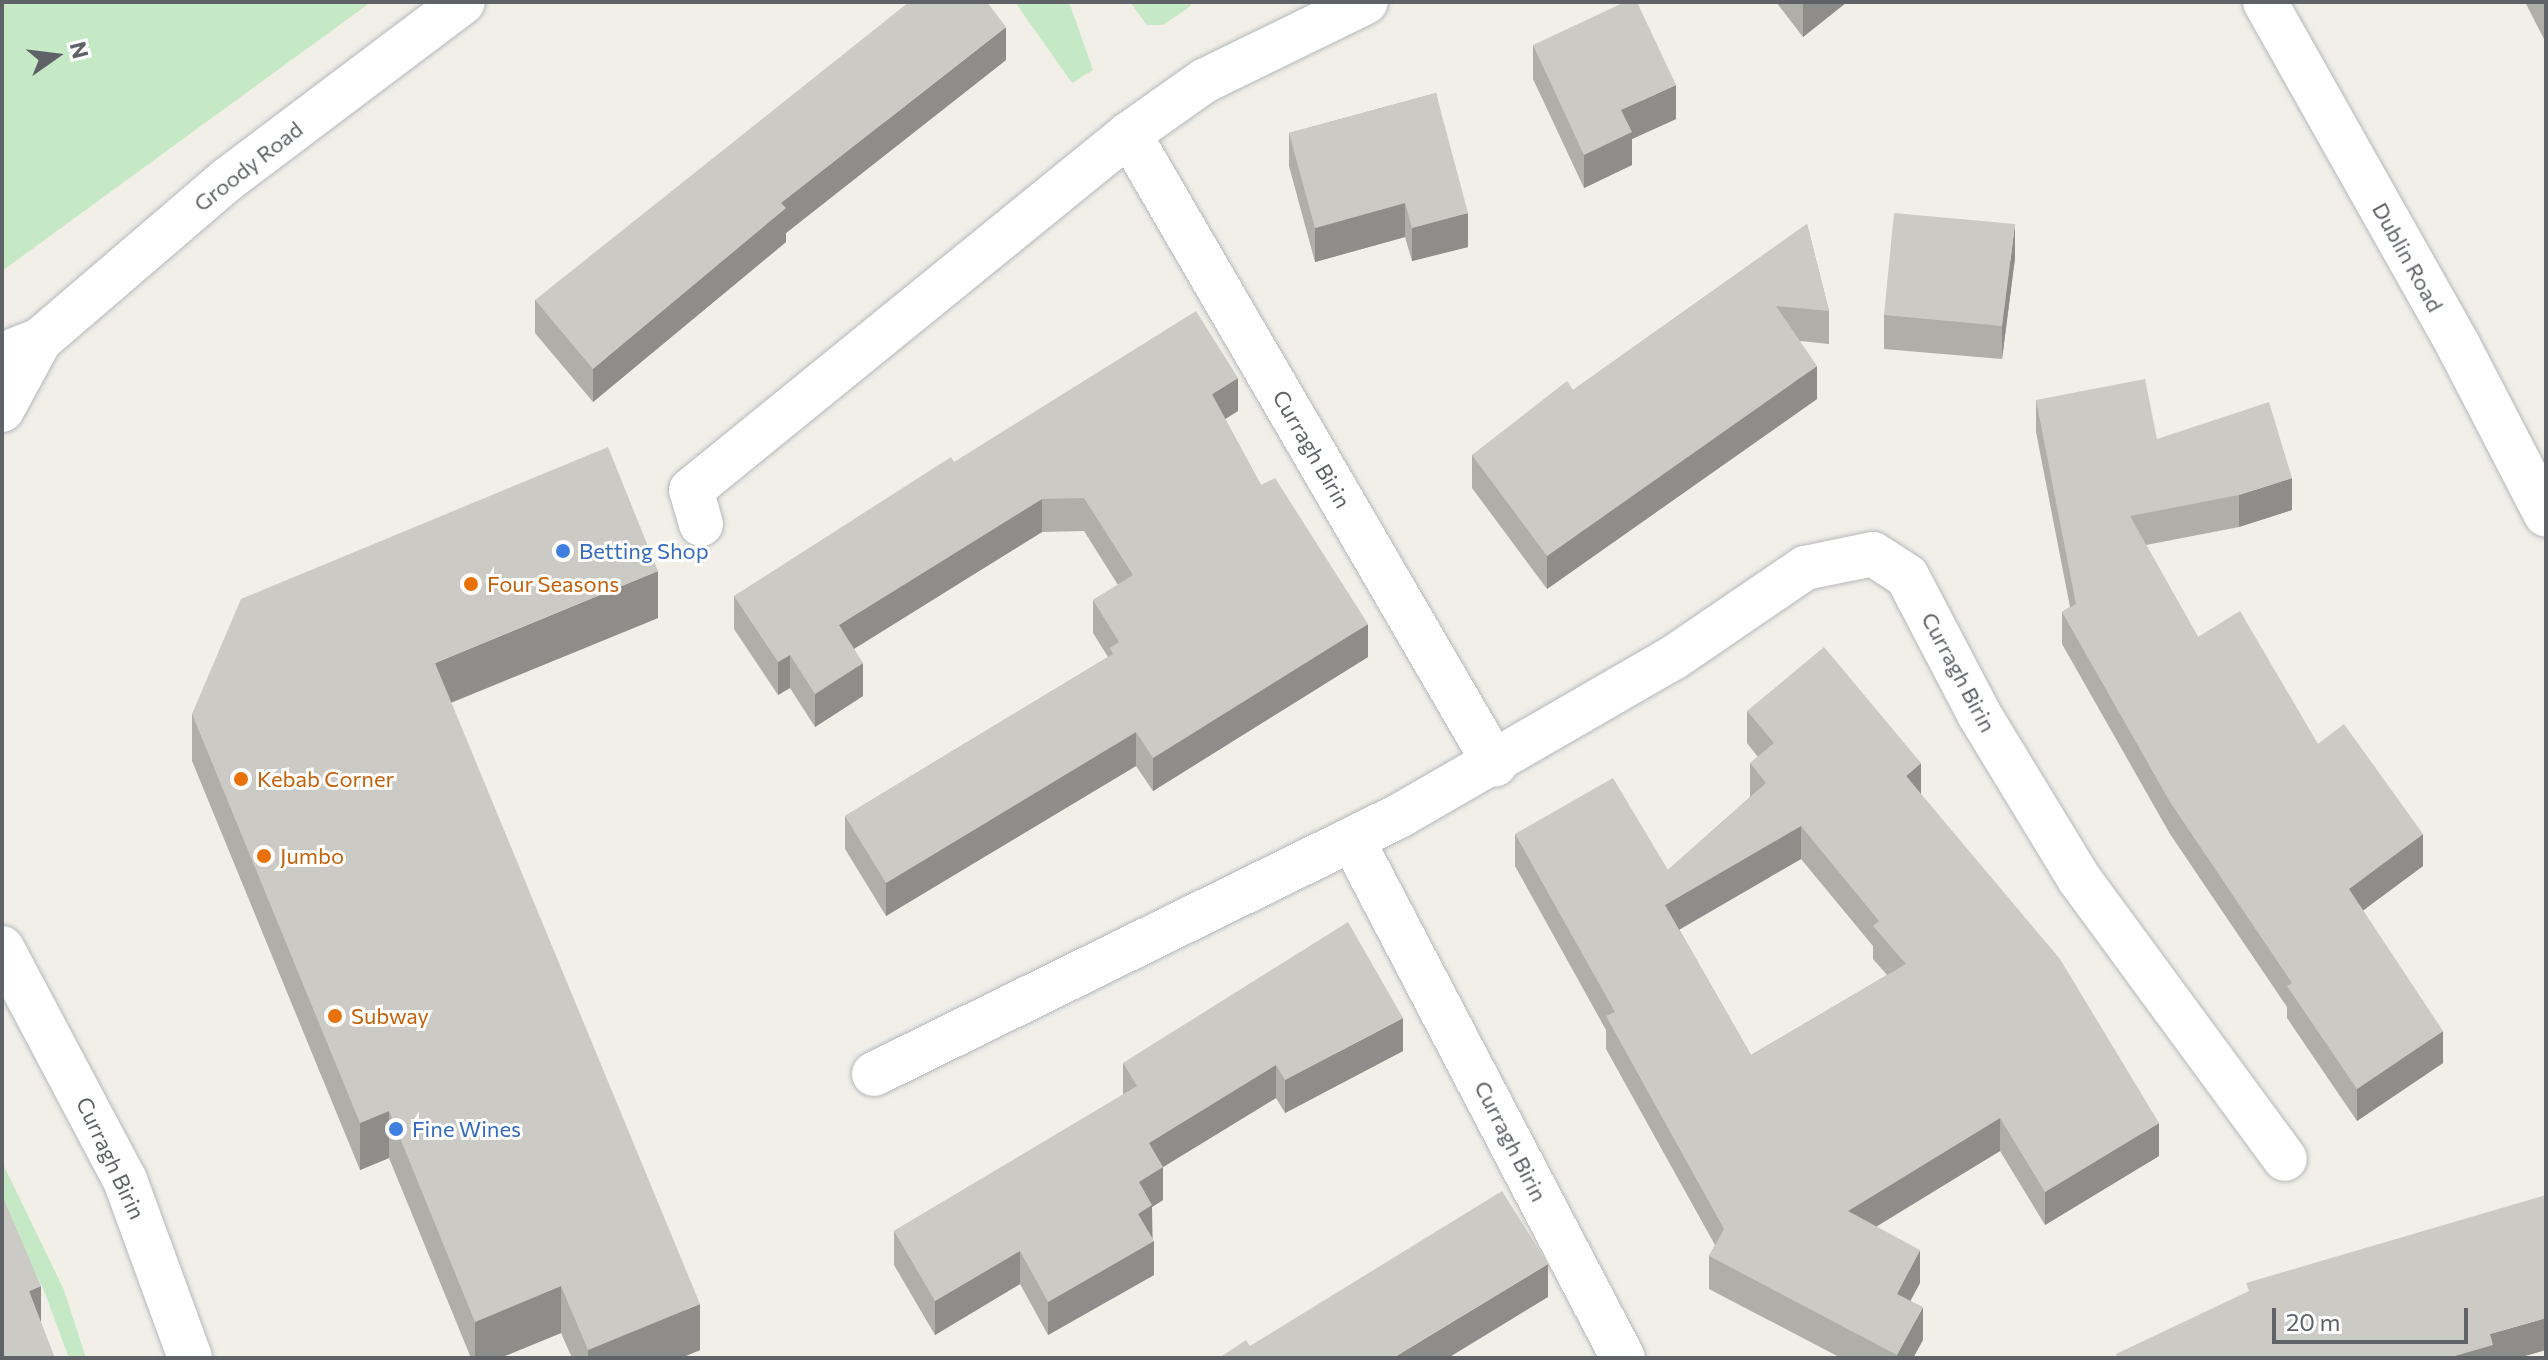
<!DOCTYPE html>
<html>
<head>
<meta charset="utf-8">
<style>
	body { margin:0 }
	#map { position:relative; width:2548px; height:1360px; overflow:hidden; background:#f1efe8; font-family:Commissioner,sans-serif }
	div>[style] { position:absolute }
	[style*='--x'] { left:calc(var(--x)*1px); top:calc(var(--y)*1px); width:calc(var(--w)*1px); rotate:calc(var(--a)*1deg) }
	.green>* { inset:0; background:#c5e8c5 }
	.roads { filter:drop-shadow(0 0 2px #b5b8bc) drop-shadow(0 0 2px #b5b8bc) }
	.street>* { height:44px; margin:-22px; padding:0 22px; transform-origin:22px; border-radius:22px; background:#fff }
	.secondary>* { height:44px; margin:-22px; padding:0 22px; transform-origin:22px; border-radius:22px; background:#fff }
	.wall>* { inset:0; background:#afaea9 }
	.shaded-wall>* { inset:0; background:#8f8d8a }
	.building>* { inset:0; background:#cccac5 }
	.dots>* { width:22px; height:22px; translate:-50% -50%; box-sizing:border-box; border:4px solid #fff; border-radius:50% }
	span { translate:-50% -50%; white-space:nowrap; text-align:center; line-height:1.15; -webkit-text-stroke:6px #fff; paint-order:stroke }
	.street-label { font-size:22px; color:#5f6368 }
	.shop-label { font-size:22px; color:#366cbe }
	.left { translate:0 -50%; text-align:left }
	.food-label { font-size:22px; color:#c56008 }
	.frame { position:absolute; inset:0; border:4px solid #5f6368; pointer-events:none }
	.north { position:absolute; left:16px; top:16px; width:80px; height:80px; -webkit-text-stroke:6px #fff; paint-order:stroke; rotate:76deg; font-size:22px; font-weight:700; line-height:32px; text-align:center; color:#5f6368 }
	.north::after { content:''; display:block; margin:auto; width:28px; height:36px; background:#5f6368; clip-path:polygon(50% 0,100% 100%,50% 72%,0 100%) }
	.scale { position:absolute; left:2272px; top:1308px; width:196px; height:36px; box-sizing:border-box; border:4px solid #5f6368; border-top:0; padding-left:10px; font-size:24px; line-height:28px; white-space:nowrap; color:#5f6368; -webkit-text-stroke:6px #fff; paint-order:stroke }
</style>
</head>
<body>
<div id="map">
	<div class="green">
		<i style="clip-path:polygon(2px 2px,371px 2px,2px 271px)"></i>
		<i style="clip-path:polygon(1015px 2px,1069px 2px,1093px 70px,1072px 83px)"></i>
		<i style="clip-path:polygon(1130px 2px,1189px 2px,1191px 6px,1163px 25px,1147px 25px)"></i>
		<i style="clip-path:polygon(2px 1162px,64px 1290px,86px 1358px,69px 1358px,43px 1288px,2px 1208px)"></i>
	</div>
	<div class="roads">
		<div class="street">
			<i style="--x:1129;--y:134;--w:92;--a:-35.2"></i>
			<i style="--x:1204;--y:81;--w:180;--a:-26"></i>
			<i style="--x:701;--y:524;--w:35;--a:-106"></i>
			<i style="--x:691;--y:490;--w:564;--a:-39.1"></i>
			<i style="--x:1129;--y:134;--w:729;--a:59.85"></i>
			<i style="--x:1353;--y:841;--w:583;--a:62.42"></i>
			<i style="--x:2;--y:948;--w:263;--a:62.1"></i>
			<i style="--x:125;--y:1180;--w:189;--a:69.9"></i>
			<i style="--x:874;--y:1074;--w:585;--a:-26.17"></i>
			<i style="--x:1399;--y:816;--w:316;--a:-30"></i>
			<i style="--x:1673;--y:658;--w:160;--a:-34.3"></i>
			<i style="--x:1805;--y:568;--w:69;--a:-11.6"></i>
			<i style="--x:1873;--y:554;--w:40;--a:32.9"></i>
			<i style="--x:1907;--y:576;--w:156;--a:62.4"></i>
			<i style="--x:1979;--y:714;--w:194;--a:58.7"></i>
			<i style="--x:2080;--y:880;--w:346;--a:53.7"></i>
		</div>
		<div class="secondary">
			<i style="--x:2265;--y:2;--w:394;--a:60.6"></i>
			<i style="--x:2458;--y:345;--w:191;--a:62.6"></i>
			<i style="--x:2;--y:355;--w:41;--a:-21.5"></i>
			<i style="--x:40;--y:340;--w:248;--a:-40.6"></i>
			<i style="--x:228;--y:179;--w:294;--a:-37"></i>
			<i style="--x:2;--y:410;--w:80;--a:-61.5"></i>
		</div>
	</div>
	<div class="wall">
		<i style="clip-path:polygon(1776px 2px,1847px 2px,1803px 37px)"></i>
		<i style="clip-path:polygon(2525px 2px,2546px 2px,2546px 43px)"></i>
		<i style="clip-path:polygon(1533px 45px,1676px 119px,1632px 139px,1632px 165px,1584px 188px,1533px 79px)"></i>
		<i style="clip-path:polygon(1006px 60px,786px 233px,786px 242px,593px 402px,535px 333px,535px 300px)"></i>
		<i style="clip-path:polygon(1436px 93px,1468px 247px,1412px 261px,1405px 237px,1315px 262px,1289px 166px,1289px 133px)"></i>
		<i style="clip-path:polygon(1807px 224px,1829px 311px,1829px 344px,1800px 341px,1817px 399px,1547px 589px,1472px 488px,1472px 455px,1573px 390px)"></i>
		<i style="clip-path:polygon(2015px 258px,2002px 359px,1884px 349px,1884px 315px)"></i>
		<i style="clip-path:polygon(2036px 400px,2157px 439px,2292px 510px,2239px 527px,2146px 545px,2198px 637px,2318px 744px,2423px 866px,2363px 910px,2443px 1063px,2357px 1121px,2287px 1018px,2287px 1007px,2170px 834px,2062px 644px,2062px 612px,2070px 607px,2036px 432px)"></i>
		<i style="clip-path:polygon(1238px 411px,1225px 419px,1261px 485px,1368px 657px,1153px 791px,1136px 766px,886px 916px,845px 849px,845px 816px,1108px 657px,1093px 633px,1093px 600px,1118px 585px,1084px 531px,1042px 532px,854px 649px,863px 696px,815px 727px,790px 688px,778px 695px,734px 629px,734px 596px,954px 462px)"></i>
		<i style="clip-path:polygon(658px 618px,451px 703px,700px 1350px,681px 1358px,572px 1358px,561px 1333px,500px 1358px,471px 1358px,389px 1158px,360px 1170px,192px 761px,192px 714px)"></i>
		<i style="clip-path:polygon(evenodd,1747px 711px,1921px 794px,2159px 1156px,2045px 1225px,2000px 1151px,1876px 1226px,1920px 1283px,1910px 1301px,1923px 1340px,1913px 1358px,1841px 1358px,1709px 1289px,1709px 1256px,1715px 1245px,1606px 1049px,1606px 1030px,1515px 866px,1515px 834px,1668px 870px,1750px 797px,1750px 763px,1758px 757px,1747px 743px,1747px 711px,1801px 859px,1873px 946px,1873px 959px,1887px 975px,1751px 1055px,1679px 929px,1801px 859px)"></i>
		<i style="clip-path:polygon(1403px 1051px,1285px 1113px,1276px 1098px,1163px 1167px,1163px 1200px,1152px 1207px,1154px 1275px,1048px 1335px,1020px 1284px,935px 1335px,894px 1265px,894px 1231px,1123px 1095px,1123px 1063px)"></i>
	</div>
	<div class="shaded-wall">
		<i style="clip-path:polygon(1805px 2px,1847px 2px,1803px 37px,1803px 3px)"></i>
		<i style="clip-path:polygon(1006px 27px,1006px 60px,786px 233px,786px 242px,593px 402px,593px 369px,781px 203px)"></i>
		<i style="clip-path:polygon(1676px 85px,1676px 119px,1632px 139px,1632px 165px,1584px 188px,1584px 155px,1621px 110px)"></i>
		<i style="clip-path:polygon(1405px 203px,1405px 237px,1315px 262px,1315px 228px)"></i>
		<i style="clip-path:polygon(1468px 213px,1468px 247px,1412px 261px,1412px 228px)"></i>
		<i style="clip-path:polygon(2015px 224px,2015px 258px,2002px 359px,2002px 326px)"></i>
		<i style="clip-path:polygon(1817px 366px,1817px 399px,1547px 589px,1547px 556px)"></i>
		<i style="clip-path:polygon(1238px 378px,1238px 411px,1212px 427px,1212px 394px)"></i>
		<i style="clip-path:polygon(2292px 478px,2292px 510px,2239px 527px,2239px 495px)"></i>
		<i style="clip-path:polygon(1042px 499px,1042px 532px,839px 658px,839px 625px)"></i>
		<i style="clip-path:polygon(658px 571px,658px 618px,435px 709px,435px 663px)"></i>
		<i style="clip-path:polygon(1368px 624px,1368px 657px,1153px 791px,1153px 758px)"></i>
		<i style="clip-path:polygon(790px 655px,790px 688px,778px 695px,778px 662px)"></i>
		<i style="clip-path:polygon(863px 663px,863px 696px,815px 727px,815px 694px)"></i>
		<i style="clip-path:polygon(1136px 732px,1136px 766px,886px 916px,886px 883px)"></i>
		<i style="clip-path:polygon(1921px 763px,1921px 795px,1906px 776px)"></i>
		<i style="clip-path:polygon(1801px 826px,1801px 859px,1665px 938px,1665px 905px)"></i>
		<i style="clip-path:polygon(2423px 834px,2423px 866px,2349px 921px,2349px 889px)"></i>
		<i style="clip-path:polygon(1403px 1018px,1403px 1051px,1285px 1113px,1285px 1080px)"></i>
		<i style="clip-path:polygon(2443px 1031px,2443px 1063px,2357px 1121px,2357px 1089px)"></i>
		<i style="clip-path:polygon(1276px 1065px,1276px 1098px,1163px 1167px,1163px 1200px,1152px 1207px,1152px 1238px,1138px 1214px,1139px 1182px,1149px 1143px)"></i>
		<i style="clip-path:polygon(389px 1111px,389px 1158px,360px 1170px,360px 1123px)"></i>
		<i style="clip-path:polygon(2000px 1118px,2000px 1151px,1848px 1244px,1848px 1211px)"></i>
		<i style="clip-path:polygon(2159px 1123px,2159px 1156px,2045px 1225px,2045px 1192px)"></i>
		<i style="clip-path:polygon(1154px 1241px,1154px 1275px,1048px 1335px,1048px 1302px)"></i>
		<i style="clip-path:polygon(1920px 1250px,1920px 1283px,1897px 1326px,1897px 1294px)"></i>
		<i style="clip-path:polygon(1020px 1251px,1020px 1284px,935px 1335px,935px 1301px)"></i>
		<i style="clip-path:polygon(1548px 1264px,1548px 1297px,1448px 1358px,1393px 1358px)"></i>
		<i style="clip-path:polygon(41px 1286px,41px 1355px,29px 1291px)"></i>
		<i style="clip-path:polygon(561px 1286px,561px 1333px,500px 1358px,475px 1358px,475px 1322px)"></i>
		<i style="clip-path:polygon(700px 1304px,700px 1350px,681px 1358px,588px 1358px,588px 1350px)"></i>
		<i style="clip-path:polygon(1923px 1307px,1923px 1340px,1913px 1358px,1897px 1358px,1897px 1355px)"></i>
		<i style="clip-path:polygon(2546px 1318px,2546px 1350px,2518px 1358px,2448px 1358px,2490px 1334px)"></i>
	</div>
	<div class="building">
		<i style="clip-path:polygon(909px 2px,987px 2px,1006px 27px,781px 203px,786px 208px,593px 369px,535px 300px)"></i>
		<i style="clip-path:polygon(1625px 2px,1637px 2px,1676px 85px,1621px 110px,1632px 132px,1584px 155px,1533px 45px)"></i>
		<i style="clip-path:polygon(1436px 93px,1468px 213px,1412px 228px,1405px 203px,1315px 228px,1289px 133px)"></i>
		<i style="clip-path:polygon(1894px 213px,2015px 224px,2002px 326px,1884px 315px)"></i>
		<i style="clip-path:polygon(1807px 224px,1829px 311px,1776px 306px,1817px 366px,1547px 556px,1472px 455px,1567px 381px,1573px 390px)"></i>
		<i style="clip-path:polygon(1196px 311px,1238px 378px,1212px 394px,1261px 485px,1275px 478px,1368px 624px,1153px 758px,1136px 732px,886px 883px,845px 816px,1113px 654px,1110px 648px,1119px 642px,1093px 600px,1133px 575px,1084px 498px,1042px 499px,839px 625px,863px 663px,815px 694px,790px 655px,778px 662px,734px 596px,951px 457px,954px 462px)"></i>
		<i style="clip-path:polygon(2145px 379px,2157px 439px,2269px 402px,2292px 478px,2239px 495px,2130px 516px,2198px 637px,2240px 611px,2318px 744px,2344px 724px,2423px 834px,2349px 889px,2443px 1031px,2357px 1089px,2287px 986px,2292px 983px,2170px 802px,2062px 612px,2076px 604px,2036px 400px)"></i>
		<i style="clip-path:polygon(608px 447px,658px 571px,435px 663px,700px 1304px,588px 1350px,561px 1286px,475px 1322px,389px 1111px,360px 1123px,192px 714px,241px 599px)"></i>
		<i style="clip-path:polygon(evenodd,1824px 647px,1921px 763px,1906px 776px,2060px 959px,2159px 1123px,2045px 1192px,2000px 1118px,1848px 1211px,1920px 1250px,1897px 1294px,1923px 1307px,1897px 1355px,1709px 1256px,1724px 1229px,1606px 1016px,1615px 1012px,1515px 834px,1613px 778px,1668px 870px,1766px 783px,1750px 763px,1774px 743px,1747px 711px,1824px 647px,1801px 826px,1879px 921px,1873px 926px,1906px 964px,1751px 1055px,1665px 905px,1801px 826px)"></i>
		<i style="clip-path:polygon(1348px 922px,1403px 1018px,1285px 1080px,1276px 1065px,1149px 1143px,1163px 1167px,1139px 1182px,1152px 1205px,1138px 1214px,1154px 1241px,1048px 1302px,1020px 1251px,935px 1301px,894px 1231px,1137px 1086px,1123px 1063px)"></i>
		<i style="clip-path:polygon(1502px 1191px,1548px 1264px,1393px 1358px,1219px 1358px,1246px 1340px,1250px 1346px)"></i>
		<i style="clip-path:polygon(2px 1195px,41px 1286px,29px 1291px,55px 1358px,2px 1358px)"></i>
		<i style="clip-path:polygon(2546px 1195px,2546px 1318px,2490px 1334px,2493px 1345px,2448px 1358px,2118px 1358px,2116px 1354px,2249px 1291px,2246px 1283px)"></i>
	</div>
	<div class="dots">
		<i style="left:563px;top:551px;background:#3f7fe0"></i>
		<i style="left:471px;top:584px;background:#e8710a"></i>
		<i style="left:241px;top:779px;background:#e8710a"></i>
		<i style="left:264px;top:856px;background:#e8710a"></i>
		<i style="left:335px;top:1016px;background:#e8710a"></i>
		<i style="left:396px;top:1129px;background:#3f7fe0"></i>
	</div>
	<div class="street-label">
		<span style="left:248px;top:166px;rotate:-38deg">Groody Road</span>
		<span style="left:2408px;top:257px;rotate:61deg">Dublin Road</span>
		<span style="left:1312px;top:449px;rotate:60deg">Curragh Birin</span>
		<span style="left:1959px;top:672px;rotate:62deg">Curragh Birin</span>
		<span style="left:1511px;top:1141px;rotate:63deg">Curragh Birin</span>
		<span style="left:111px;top:1158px;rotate:65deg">Curragh Birin</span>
	</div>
	<div class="shop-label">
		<span class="left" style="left:579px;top:551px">Betting Shop</span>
		<span class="left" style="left:412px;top:1129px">Fine Wines</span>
	</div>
	<div class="food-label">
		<span class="left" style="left:487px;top:584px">Four Seasons</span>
		<span class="left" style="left:257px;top:779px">Kebab Corner</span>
		<span class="left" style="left:280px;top:856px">Jumbo</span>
		<span class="left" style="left:351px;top:1016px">Subway</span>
	</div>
	<div class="frame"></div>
	<div class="north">N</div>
	<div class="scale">20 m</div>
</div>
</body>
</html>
